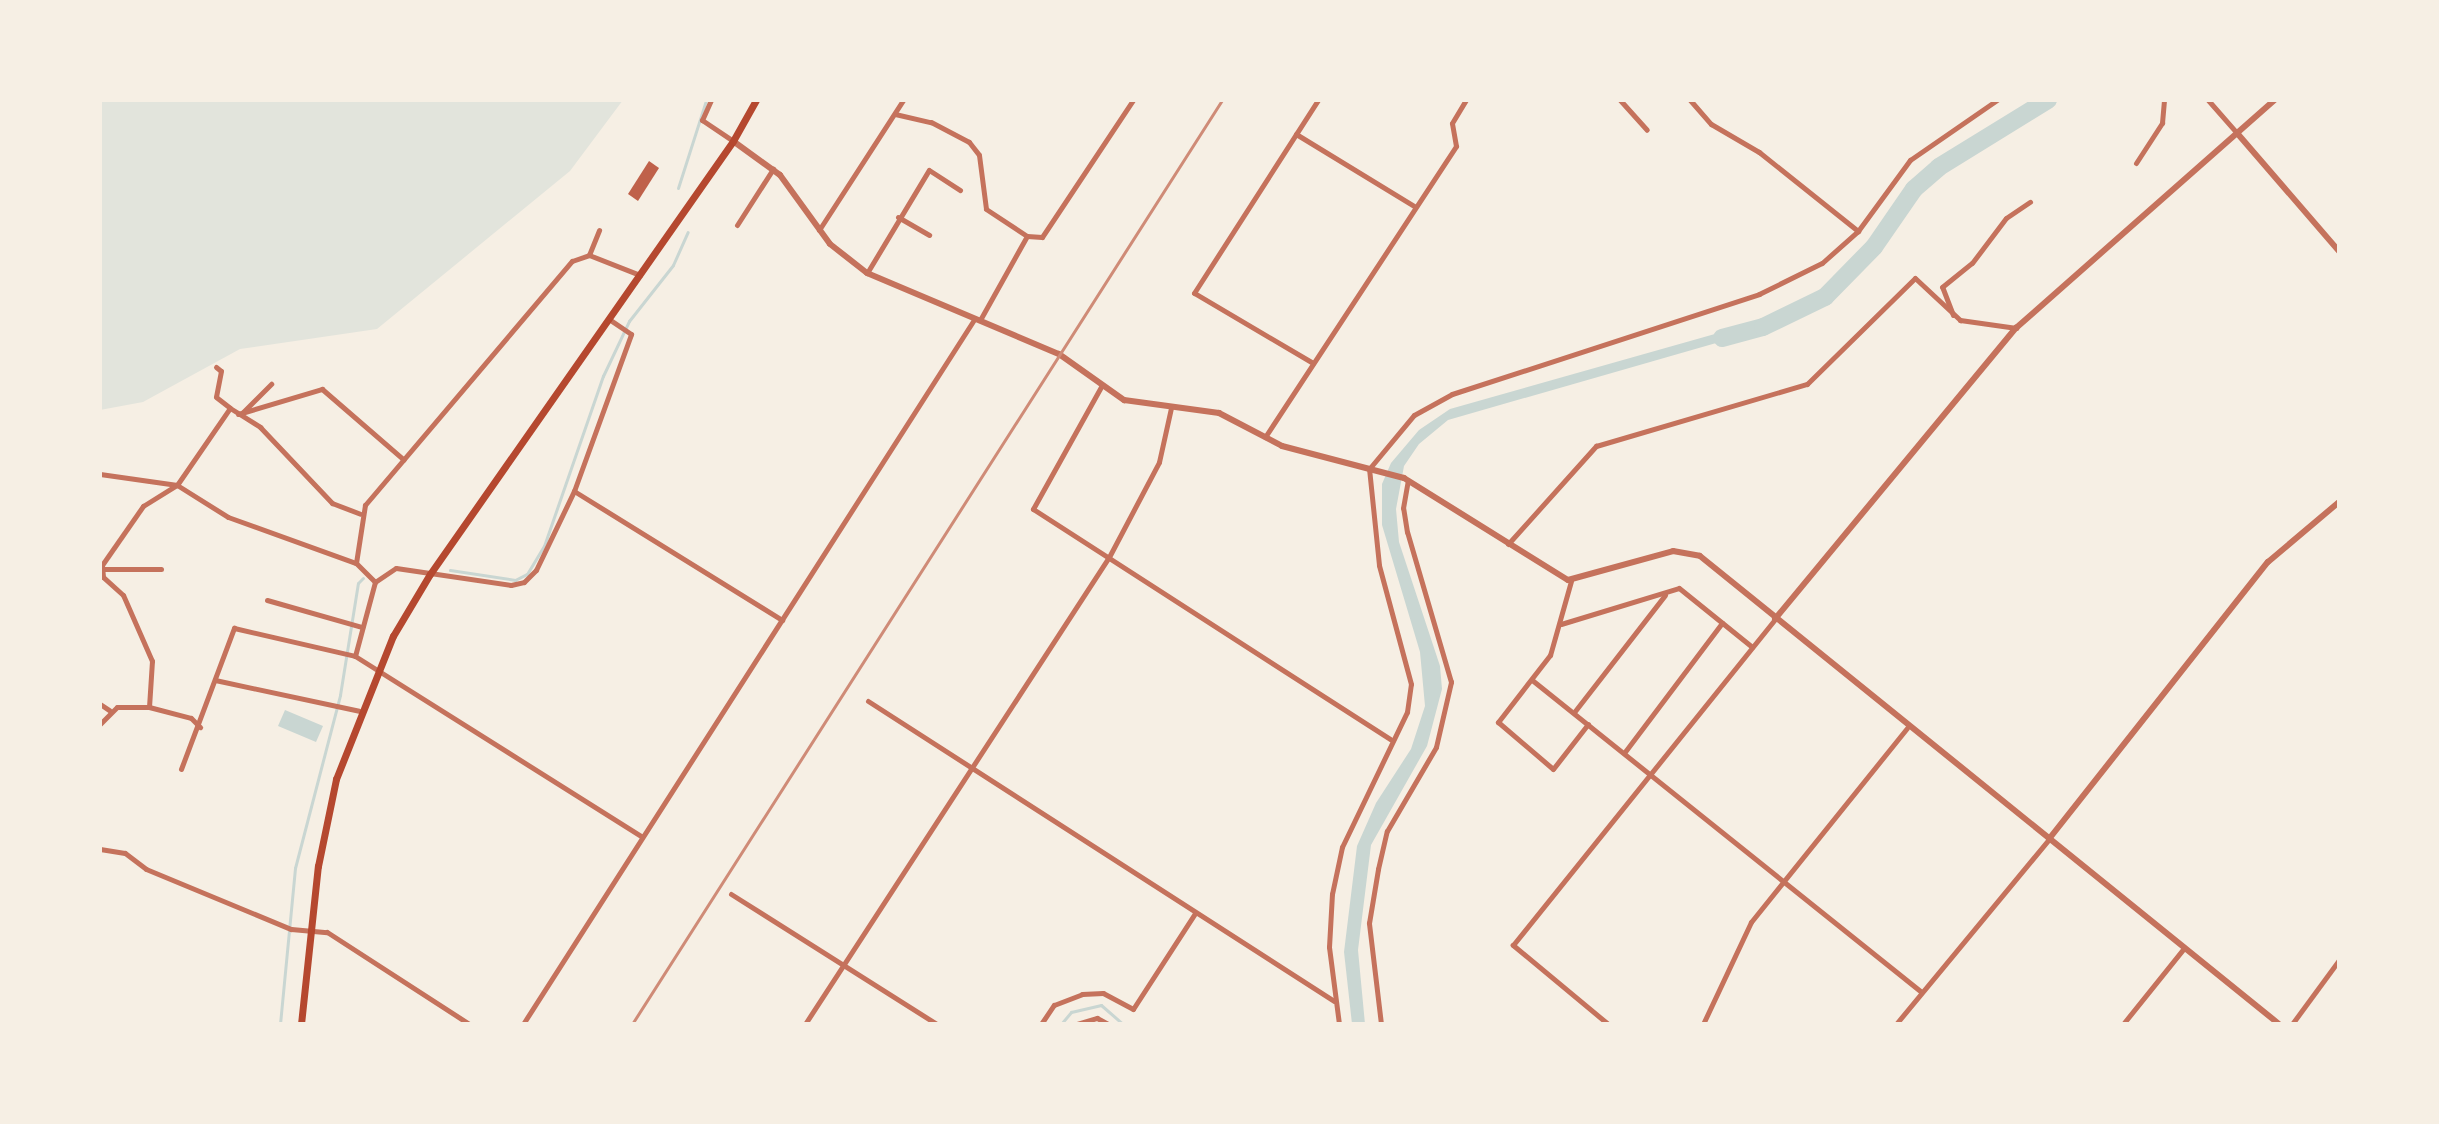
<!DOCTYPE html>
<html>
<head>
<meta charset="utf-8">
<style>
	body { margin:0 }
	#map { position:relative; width:2439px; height:1124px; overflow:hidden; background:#f6efe4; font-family:"Noto Sans",sans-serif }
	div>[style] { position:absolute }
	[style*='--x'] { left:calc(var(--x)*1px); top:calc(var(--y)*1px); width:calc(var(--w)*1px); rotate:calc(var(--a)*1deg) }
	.green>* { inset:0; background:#e2e4dc }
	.water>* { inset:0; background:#c9d6d2 }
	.stream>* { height:3px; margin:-1.5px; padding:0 1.5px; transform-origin:1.5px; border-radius:1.5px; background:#c9d6d2 }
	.river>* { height:18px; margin:-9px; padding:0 9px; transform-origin:9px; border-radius:9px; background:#c9d6d2 }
	.building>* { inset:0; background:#bf614a }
	.minor>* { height:5px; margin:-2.5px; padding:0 2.5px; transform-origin:2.5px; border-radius:2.5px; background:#c5725c }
	.tertiary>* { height:6px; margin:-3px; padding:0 3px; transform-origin:3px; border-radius:3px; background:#c5725c }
	.secondary>* { height:7px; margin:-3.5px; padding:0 3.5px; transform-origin:3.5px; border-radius:3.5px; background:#b5482f }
	.rail>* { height:3px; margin:-1.5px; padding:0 1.5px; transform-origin:1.5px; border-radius:1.5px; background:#cf8b77 }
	span { translate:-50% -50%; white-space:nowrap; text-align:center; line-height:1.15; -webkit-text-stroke:8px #f6efe4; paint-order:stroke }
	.frame { position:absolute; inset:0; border:102px solid #f6efe4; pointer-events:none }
</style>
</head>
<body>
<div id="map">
	<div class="green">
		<i style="clip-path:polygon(100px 100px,623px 100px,570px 171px,377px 329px,240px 349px,143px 402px,100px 410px)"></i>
	</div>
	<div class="water">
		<i style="clip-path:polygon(1729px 330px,1744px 335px,1448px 420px,1419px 444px,1404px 466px,1396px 509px,1399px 542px,1440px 666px,1442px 689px,1427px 746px,1371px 845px,1358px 950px,1365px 1024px,1352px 1024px,1344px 952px,1357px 846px,1376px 803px,1411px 749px,1425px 706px,1420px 652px,1382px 525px,1382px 484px,1391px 463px,1419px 430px,1450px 409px)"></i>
		<i style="clip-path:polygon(285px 710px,323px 726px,316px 742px,278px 726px)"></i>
	</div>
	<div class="stream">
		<i style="--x:678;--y:188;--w:92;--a:-72.3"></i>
		<i style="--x:450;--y:570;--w:66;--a:8.7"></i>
		<i style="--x:515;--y:580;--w:13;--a:-27"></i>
		<i style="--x:527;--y:574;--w:33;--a:-59"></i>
		<i style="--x:544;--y:546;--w:180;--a:-70.9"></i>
		<i style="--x:603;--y:376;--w:61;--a:-64.7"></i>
		<i style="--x:629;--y:321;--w:71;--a:-51.8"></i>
		<i style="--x:673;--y:265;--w:36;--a:-66"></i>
		<i style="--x:280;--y:1024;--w:157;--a:-84.5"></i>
		<i style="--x:295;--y:868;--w:179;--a:-75.4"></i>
		<i style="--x:340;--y:695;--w:113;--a:-80.9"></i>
		<i style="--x:358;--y:583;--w:7;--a:-45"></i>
		<i style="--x:1061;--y:1024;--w:16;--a:-50"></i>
		<i style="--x:1071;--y:1012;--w:31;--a:-13"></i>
		<i style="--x:1101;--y:1005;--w:29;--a:41"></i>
	</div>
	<div class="river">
		<i style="--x:1722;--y:338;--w:42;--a:-15"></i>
		<i style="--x:1763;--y:327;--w:69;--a:-25.8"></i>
		<i style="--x:1825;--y:297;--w:70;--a:-45.6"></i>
		<i style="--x:1874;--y:247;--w:70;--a:-55.4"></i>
		<i style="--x:1914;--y:189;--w:33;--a:-41"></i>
		<i style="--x:1939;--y:167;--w:128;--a:-31.6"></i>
	</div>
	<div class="building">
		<i style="clip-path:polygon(649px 161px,659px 168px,638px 201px,628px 194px)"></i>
	</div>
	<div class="minor">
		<i style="--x:711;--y:100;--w:22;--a:114"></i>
		<i style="--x:702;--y:120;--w:37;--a:34"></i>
		<i style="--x:1620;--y:100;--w:40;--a:48"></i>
		<i style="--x:1690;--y:100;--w:32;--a:49"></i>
		<i style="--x:1711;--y:124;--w:56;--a:30.3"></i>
		<i style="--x:1759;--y:152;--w:127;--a:38.6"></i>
		<i style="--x:2208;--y:100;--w:44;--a:48.7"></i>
		<i style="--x:895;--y:114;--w:37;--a:13"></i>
		<i style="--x:931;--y:122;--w:43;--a:27.8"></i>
		<i style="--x:969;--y:142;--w:16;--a:52"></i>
		<i style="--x:979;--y:155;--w:54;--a:82.6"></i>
		<i style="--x:986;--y:209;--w:49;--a:33.4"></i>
		<i style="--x:1027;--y:236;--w:15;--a:4"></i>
		<i style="--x:1042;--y:237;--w:164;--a:-56.4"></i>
		<i style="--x:1296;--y:134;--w:138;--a:31.4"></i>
		<i style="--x:2136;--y:163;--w:48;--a:-57"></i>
		<i style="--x:2162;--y:123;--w:23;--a:-85"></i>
		<i style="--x:898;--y:217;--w:36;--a:30"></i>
		<i style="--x:737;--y:225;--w:67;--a:-57.3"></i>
		<i style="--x:819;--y:230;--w:155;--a:-57.1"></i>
		<i style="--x:589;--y:255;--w:27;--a:-68"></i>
		<i style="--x:867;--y:273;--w:120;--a:-59"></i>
		<i style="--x:929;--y:170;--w:37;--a:33"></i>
		<i style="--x:1953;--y:315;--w:30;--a:-111"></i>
		<i style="--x:1942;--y:287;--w:38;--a:-39"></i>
		<i style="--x:1972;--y:263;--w:56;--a:-52.9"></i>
		<i style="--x:2006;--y:218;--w:29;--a:-34"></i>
		<i style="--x:980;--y:320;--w:96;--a:-60.8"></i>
		<i style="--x:1313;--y:363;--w:138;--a:-149.5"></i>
		<i style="--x:1194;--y:293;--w:229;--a:-57.3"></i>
		<i style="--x:216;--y:367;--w:6;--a:39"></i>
		<i style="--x:221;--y:371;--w:26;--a:101"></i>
		<i style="--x:216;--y:397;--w:18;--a:38"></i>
		<i style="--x:1102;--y:385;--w:142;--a:119.1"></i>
		<i style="--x:1033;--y:509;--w:425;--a:32.8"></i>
		<i style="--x:243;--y:412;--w:40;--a:-45"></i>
		<i style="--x:238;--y:414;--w:88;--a:-16.6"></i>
		<i style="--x:322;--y:389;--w:108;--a:40.9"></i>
		<i style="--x:1265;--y:437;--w:348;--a:-56.7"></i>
		<i style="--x:1456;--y:146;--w:23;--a:-100"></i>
		<i style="--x:1452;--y:123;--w:27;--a:-59"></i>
		<i style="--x:100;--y:474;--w:78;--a:8.1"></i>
		<i style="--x:177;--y:485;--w:60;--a:32.1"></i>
		<i style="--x:228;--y:517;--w:136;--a:19.8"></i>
		<i style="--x:356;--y:563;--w:27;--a:45"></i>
		<i style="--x:574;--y:491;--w:245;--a:31.8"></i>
		<i style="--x:1508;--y:544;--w:132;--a:-48.1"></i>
		<i style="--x:1596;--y:446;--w:220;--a:-16.4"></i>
		<i style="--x:1807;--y:384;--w:151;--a:-44.5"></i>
		<i style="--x:1915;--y:278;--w:62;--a:43"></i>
		<i style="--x:1960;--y:320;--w:57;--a:8.1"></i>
		<i style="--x:356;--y:563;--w:59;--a:-81.2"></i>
		<i style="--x:365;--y:505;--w:320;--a:-49.7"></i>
		<i style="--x:572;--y:261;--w:18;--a:-19"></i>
		<i style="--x:589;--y:255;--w:55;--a:21.4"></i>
		<i style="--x:102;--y:569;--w:59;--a:0"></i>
		<i style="--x:1571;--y:581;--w:77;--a:105.8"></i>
		<i style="--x:1550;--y:655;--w:85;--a:127.8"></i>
		<i style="--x:1498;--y:722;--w:72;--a:40.5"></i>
		<i style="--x:1553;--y:769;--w:57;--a:-52.1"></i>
		<i style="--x:267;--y:600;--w:99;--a:15.9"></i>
		<i style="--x:1561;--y:624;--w:123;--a:-17"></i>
		<i style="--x:1679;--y:588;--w:94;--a:38.9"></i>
		<i style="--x:355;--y:656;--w:77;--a:-74.9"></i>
		<i style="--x:375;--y:582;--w:25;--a:-34"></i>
		<i style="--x:396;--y:568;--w:116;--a:8.4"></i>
		<i style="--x:511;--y:585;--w:13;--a:-13"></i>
		<i style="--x:524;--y:582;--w:17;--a:-45"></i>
		<i style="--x:536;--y:570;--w:88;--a:-64.3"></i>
		<i style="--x:574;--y:491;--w:167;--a:-70"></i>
		<i style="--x:631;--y:334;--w:27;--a:-146"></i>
		<i style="--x:215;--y:680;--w:147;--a:12.1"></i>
		<i style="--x:1532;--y:680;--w:499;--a:38.7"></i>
		<i style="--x:868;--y:701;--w:554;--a:32.77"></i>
		<i style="--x:100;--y:704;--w:11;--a:34"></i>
		<i style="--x:149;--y:707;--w:46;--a:-86.3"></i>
		<i style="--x:152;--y:661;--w:72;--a:-113.7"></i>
		<i style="--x:123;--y:595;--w:27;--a:-138"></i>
		<i style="--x:103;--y:577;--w:12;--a:-95"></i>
		<i style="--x:102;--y:565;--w:72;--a:-55.2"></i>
		<i style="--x:143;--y:506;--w:40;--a:-32"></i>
		<i style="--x:177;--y:485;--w:93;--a:-55.5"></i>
		<i style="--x:230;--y:408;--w:36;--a:32"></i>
		<i style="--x:260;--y:427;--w:105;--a:46.5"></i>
		<i style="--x:332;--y:503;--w:30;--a:21"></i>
		<i style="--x:1575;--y:711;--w:147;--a:-52.2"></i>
		<i style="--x:100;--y:724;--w:24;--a:-45"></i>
		<i style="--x:117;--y:707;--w:32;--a:0"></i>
		<i style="--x:149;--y:707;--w:43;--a:14.7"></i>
		<i style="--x:191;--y:718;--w:13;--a:45"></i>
		<i style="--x:1624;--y:753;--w:163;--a:-53"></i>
		<i style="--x:181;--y:769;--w:151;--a:-69.4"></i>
		<i style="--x:234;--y:628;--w:124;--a:13"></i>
		<i style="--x:355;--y:656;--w:339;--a:32.2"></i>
		<i style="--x:100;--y:849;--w:25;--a:9"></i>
		<i style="--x:125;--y:853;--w:26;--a:37"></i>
		<i style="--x:146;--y:869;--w:157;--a:22.5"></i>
		<i style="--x:291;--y:929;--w:36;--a:5"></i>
		<i style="--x:327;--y:932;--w:169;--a:32.9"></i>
		<i style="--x:731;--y:894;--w:244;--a:32.3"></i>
		<i style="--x:523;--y:1024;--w:838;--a:-57.37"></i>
		<i style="--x:805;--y:1024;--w:557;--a:-56.94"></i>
		<i style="--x:1109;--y:557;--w:107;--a:-62.2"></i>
		<i style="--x:1159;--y:462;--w:55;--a:-77.5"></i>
		<i style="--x:1041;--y:1024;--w:23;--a:-56"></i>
		<i style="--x:1054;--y:1005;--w:30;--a:-21"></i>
		<i style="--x:1082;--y:994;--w:21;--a:-3"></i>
		<i style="--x:1103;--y:993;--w:34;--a:28"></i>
		<i style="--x:1133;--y:1009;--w:114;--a:-57.1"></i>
		<i style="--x:1077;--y:1024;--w:21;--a:-17"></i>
		<i style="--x:1097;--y:1018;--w:13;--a:29"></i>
		<i style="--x:1339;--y:1024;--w:78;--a:-97.4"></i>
		<i style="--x:1329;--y:947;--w:53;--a:-86.8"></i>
		<i style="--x:1332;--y:894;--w:48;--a:-78"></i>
		<i style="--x:1342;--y:847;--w:150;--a:-64.3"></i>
		<i style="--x:1407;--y:712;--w:28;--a:-82"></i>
		<i style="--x:1411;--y:684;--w:123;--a:-105.1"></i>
		<i style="--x:1379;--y:565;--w:97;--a:-95.9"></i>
		<i style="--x:1369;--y:469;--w:70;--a:-50.2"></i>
		<i style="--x:1414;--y:415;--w:43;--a:-28.9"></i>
		<i style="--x:1452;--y:394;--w:323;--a:-18"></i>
		<i style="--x:1759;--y:294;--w:70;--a:-26.2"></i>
		<i style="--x:1822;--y:263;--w:48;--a:-41.6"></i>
		<i style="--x:1858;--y:231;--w:88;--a:-53.8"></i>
		<i style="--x:1910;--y:160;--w:106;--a:-34.6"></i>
		<i style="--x:1381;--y:1024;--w:102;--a:-96.8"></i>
		<i style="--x:1369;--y:923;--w:55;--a:-80.5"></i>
		<i style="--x:1378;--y:869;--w:39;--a:-77"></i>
		<i style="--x:1387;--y:831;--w:97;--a:-59.7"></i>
		<i style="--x:1436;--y:747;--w:67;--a:-77"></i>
		<i style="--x:1451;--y:682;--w:156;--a:-106.3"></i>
		<i style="--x:1407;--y:532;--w:24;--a:-99"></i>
		<i style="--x:1403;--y:508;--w:27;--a:-80"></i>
		<i style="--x:1608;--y:1024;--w:124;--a:-140.3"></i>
		<i style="--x:1513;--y:945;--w:418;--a:-51.2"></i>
		<i style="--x:1703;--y:1024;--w:113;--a:-64.8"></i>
		<i style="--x:1751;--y:922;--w:249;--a:-51.2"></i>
		<i style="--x:1896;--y:1024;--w:240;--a:-50.4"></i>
		<i style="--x:2123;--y:1024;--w:97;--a:-51.2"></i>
		<i style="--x:2292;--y:1024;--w:79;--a:-53.7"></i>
	</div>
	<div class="tertiary">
		<i style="--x:2237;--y:133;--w:156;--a:49.2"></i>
		<i style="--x:733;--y:141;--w:58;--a:35.9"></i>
		<i style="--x:780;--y:175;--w:85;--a:54.1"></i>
		<i style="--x:830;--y:244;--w:47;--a:38.1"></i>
		<i style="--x:867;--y:273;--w:208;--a:22.9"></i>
		<i style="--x:1059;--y:354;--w:80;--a:35.3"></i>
		<i style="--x:1124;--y:400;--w:96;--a:7.8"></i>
		<i style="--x:1219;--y:413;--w:71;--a:27.6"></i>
		<i style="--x:1282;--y:446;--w:126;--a:14.7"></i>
		<i style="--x:1404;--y:478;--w:193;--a:31.9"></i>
		<i style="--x:1568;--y:580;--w:109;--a:-15.4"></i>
		<i style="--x:1673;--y:551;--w:27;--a:10"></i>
		<i style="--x:1700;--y:556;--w:744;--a:38.95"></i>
		<i style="--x:1775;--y:619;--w:378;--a:-50.4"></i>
		<i style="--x:2016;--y:328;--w:345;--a:-41.4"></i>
		<i style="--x:2049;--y:839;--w:353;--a:-51.7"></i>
		<i style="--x:2268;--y:562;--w:93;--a:-40.2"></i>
	</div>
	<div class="secondary">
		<i style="--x:301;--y:1024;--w:159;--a:-83.9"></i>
		<i style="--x:318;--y:866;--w:89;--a:-78.3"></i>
		<i style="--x:336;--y:779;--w:154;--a:-68.3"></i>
		<i style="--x:393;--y:636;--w:72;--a:-59.2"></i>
		<i style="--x:430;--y:574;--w:528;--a:-55.02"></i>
		<i style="--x:733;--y:141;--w:47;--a:-60.7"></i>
	</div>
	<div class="rail">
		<i style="--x:632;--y:1024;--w:1096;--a:-57.44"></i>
	</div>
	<div class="frame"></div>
</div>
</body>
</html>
